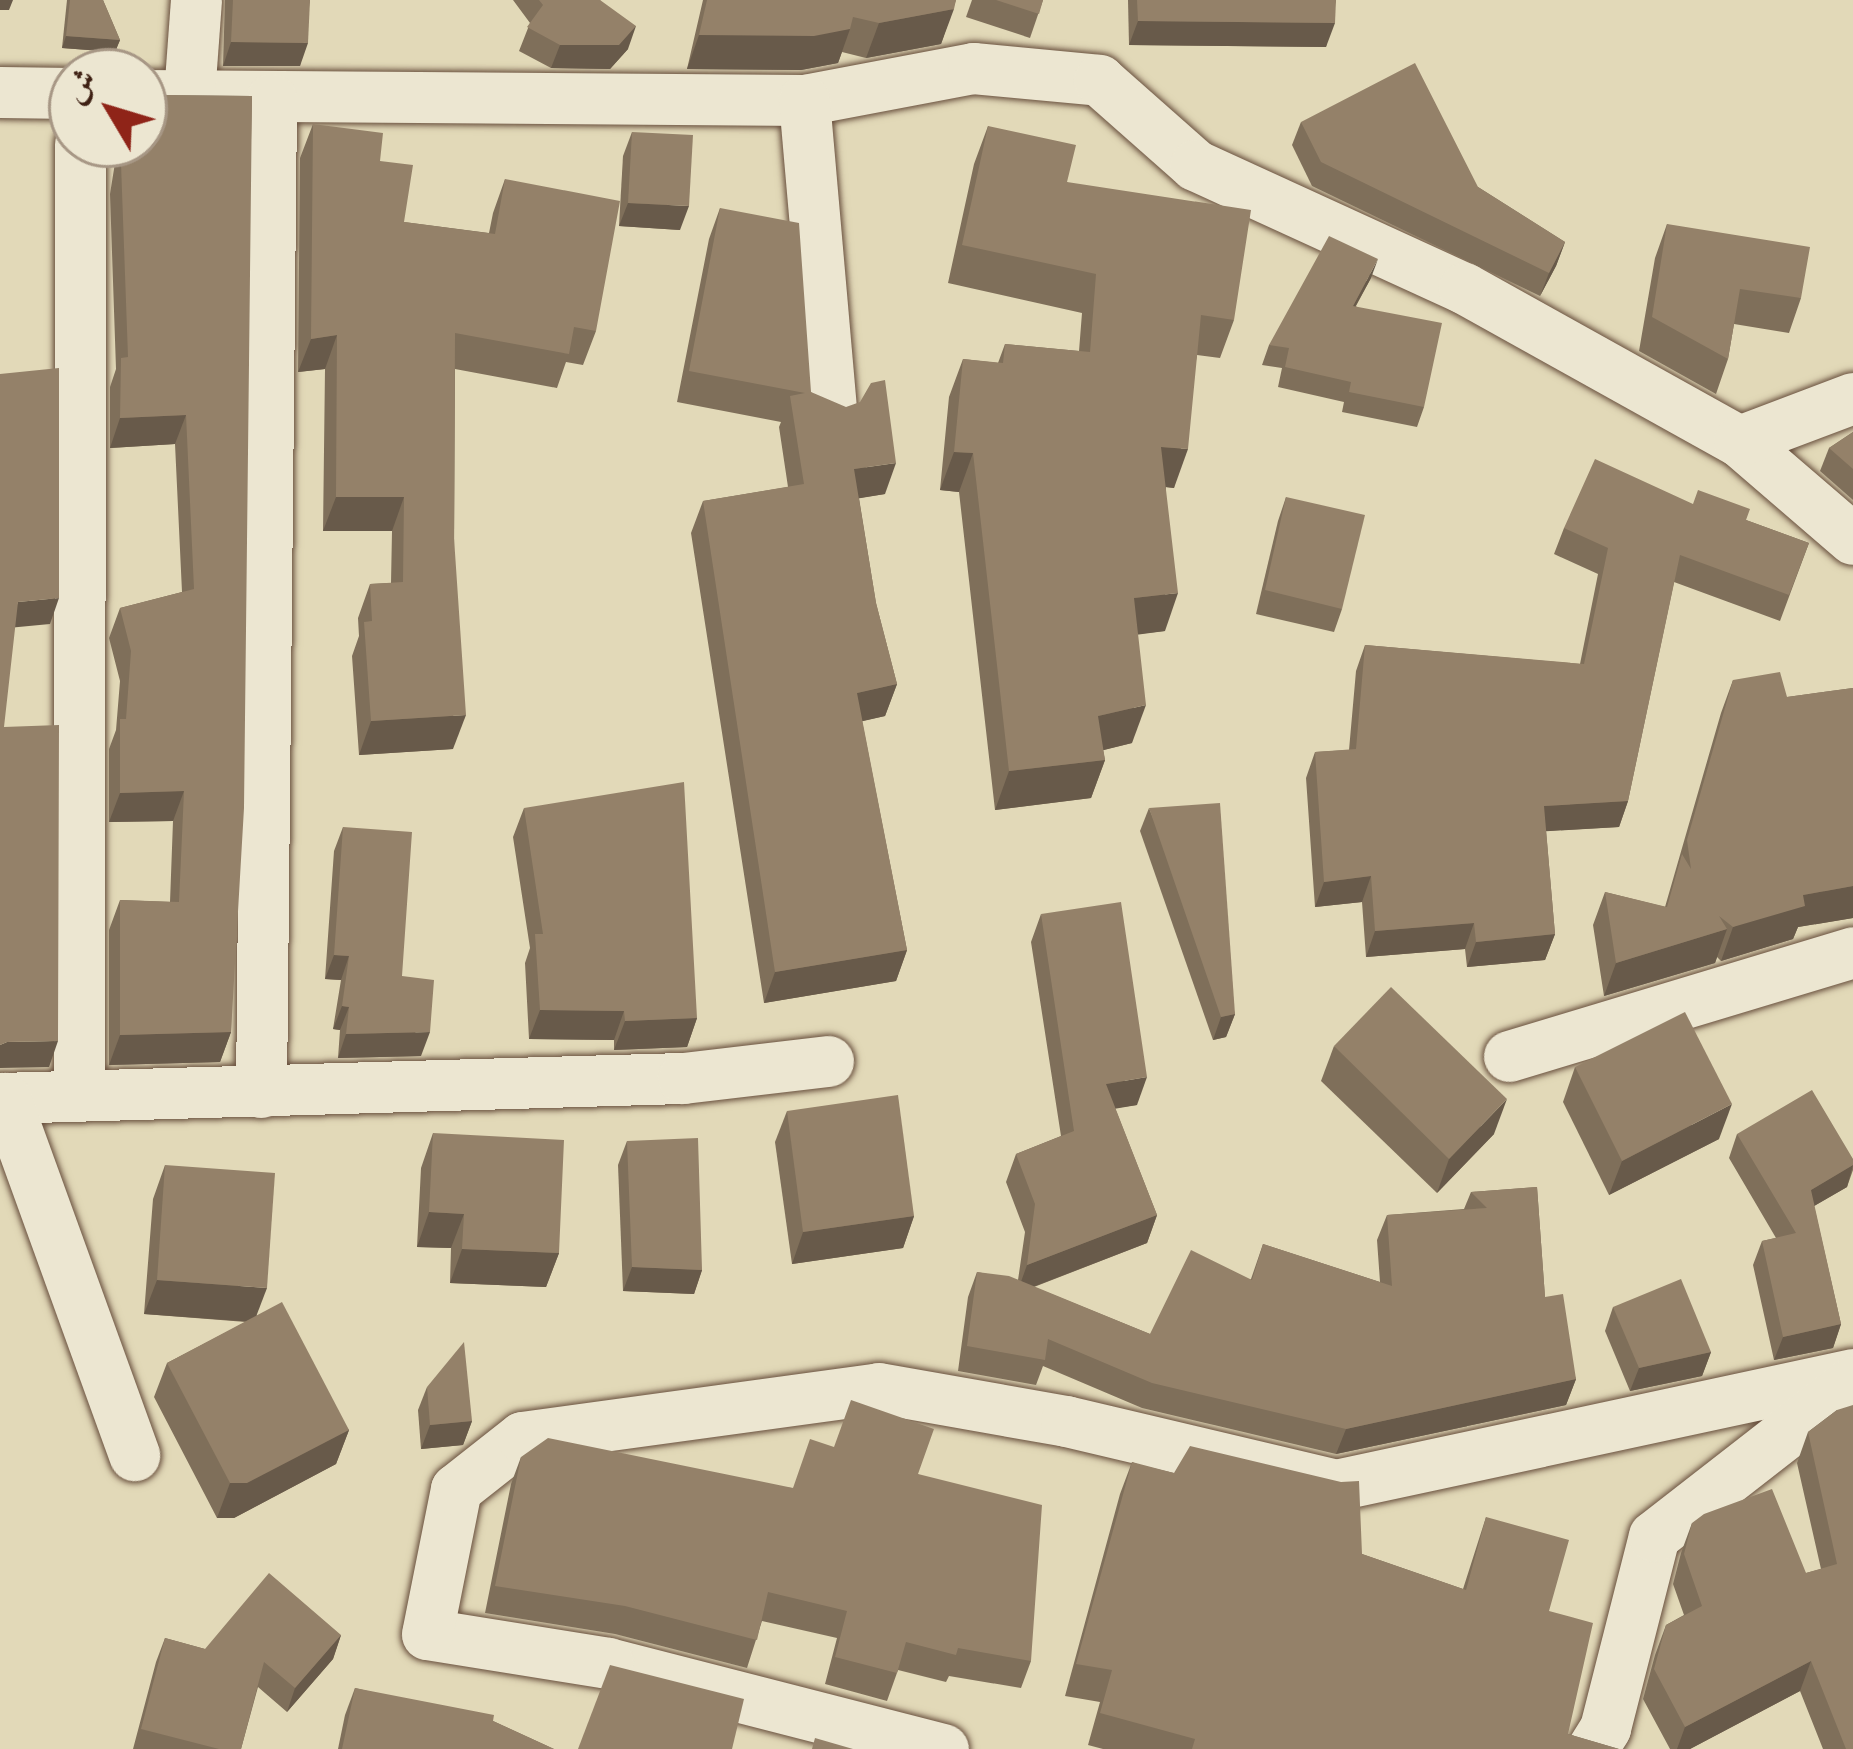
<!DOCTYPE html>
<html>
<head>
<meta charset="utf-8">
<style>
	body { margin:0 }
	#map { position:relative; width:1853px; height:1749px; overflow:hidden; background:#e2d9b8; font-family:"Sorts Mill Goudy",Amiri,serif }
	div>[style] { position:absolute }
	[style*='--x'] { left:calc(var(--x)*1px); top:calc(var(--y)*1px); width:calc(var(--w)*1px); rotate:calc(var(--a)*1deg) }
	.roads { filter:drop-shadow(0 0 3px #684f3d) drop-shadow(0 0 3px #684f3d) }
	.minor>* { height:51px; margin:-25.5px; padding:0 25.5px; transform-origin:25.5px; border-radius:25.5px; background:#ece6d1 }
	.wall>* { inset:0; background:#7f6f5a }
	.shaded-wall>* { inset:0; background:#685a4a }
	.building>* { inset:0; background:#948169 }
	span { translate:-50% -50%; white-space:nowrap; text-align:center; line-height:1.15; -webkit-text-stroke:12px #ece6d1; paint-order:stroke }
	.north { position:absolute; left:48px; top:48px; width:120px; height:120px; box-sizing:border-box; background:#ece6d1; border:3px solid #a79785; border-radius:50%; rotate:308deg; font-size:33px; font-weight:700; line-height:48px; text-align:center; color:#3f2114 }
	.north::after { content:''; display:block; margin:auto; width:42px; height:54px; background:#8f2418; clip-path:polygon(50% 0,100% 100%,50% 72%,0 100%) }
</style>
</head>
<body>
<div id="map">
	<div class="roads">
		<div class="minor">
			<i style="--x:0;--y:92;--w:72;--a:0.8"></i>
			<i style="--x:144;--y:95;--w:660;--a:0.43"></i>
			<i style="--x:804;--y:100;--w:172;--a:-10.7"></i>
			<i style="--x:973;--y:68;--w:127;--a:5.4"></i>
			<i style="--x:1099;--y:80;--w:128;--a:41.5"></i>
			<i style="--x:1195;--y:165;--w:296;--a:24.6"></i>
			<i style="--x:1464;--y:288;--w:315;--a:29.1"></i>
			<i style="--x:1739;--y:441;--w:150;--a:40.7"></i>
			<i style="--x:189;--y:95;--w:95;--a:-85.8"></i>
			<i style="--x:804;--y:100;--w:310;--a:85"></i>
			<i style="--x:1739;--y:441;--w:122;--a:-20.7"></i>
			<i style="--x:1509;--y:1056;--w:359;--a:-16.8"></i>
			<i style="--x:261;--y:1092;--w:993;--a:-89.42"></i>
			<i style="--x:79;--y:1096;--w:952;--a:-89.94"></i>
			<i style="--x:0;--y:1098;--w:683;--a:-1.68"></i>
			<i style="--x:683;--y:1078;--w:146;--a:-6.7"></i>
			<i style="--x:5;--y:1098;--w:380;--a:70.1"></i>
			<i style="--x:943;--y:1749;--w:346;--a:-165.6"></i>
			<i style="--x:608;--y:1663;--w:183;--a:-170.9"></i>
			<i style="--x:427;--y:1634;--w:148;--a:-78.7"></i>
			<i style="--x:456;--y:1489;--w:84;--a:-38.2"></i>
			<i style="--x:522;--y:1437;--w:360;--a:-7.8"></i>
			<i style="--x:879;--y:1388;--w:190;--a:10"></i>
			<i style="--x:1066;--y:1421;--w:277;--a:13.3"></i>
			<i style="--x:1336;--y:1485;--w:529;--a:-12.12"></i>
			<i style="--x:1592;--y:1749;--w:25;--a:-58"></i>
			<i style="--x:1605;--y:1728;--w:198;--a:-75.7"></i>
			<i style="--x:1654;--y:1536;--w:252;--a:-37.9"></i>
		</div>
	</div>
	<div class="wall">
		<i style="clip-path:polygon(67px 0,103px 0,120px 40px,115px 52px,62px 48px)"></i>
		<i style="clip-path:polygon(225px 0,310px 0,300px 66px,223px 66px)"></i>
		<i style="clip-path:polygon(513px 0,600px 0,628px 49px,610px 69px,551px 68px,519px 51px,530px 23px)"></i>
		<i style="clip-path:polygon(703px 0,956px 0,941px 44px,866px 58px,842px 52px,838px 63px,801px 70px,687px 69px)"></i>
		<i style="clip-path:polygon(972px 0,1043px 0,1030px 38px,966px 17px)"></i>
		<i style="clip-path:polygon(1128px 0,1336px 0,1326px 47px,1129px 45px)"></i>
		<i style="clip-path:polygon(155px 95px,252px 96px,231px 1032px,220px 1062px,109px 1065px,109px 930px,120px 900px,170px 902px,173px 821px,109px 822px,109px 749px,116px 730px,120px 681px,109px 638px,120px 608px,182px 592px,175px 444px,110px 448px,110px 387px,116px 369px,110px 194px,118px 144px,144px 144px)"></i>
		<i style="clip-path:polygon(1301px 122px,1478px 187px,1565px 242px,1556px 266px,1540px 296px,1312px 186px,1292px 145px)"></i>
		<i style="clip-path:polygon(313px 124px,380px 161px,404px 222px,489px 233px,493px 213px,505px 179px,596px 331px,583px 365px,566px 362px,557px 388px,455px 369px,453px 749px,359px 755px,352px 656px,359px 636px,358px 618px,370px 584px,391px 583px,392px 531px,323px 531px,325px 369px,298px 372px,300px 158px)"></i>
		<i style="clip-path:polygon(988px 126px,1067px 182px,1234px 320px,1220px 358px,1197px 355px,1174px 488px,1166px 487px,1165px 631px,1138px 634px,1132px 743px,1103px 750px,1105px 760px,1091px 798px,995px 810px,959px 492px,940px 490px,949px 397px,963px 359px,998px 363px,1005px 344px,1079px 351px,1082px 313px,948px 283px,974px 164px)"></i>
		<i style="clip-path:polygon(632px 132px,680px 230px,619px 226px,623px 156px)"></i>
		<i style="clip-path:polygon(720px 208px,811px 392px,885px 494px,859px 498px,876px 603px,897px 684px,885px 716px,862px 721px,907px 950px,896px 981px,764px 1003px,691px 533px,703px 501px,788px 487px,779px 427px,781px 422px,677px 402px,709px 239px)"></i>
		<i style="clip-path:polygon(1667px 224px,1801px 298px,1789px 333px,1734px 324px,1728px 359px,1716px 394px,1639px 351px,1655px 258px)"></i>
		<i style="clip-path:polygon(1371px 278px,1356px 306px,1424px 407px,1417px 427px,1342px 412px,1344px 402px,1278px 387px,1282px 368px,1262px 365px,1269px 345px)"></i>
		<i style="clip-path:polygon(1853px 432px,1853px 500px,1820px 471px,1829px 448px)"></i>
		<i style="clip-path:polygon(1286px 497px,1342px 609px,1334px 632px,1256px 614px,1278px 521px)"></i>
		<i style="clip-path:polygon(1693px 504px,1746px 520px,1809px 543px,1780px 621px,1674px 582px,1628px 801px,1619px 827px,1546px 831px,1555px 934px,1545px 960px,1467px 967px,1465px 949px,1366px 957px,1362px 902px,1315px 907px,1306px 778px,1315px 752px,1349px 750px,1356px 671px,1365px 645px,1580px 664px,1598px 574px,1554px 554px,1564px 528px)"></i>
		<i style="clip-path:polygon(1733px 680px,1787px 697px,1853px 688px,1853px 918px,1798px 927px,1793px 939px,1721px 961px,1717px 957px,1715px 963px,1604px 996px,1593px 925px,1605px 892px,1665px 907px,1721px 713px)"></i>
		<i style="clip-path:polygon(524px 808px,697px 1018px,687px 1047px,614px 1050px,614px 1040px,529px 1039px,525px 963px,530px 948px,513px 837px)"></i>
		<i style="clip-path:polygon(1149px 808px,1235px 1014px,1226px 1037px,1213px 1040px,1140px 831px)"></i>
		<i style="clip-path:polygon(343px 827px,402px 976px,421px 1056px,338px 1058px,340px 1030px,333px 1029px,341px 980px,325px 979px,334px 851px)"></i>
		<i style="clip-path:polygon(1041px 914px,1137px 1105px,1115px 1108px,1157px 1215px,1147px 1243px,1034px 1287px,1150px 1334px,1251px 1279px,1263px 1244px,1380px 1282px,1377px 1240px,1387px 1215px,1464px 1209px,1471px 1192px,1537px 1187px,1545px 1297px,1576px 1379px,1566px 1405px,1336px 1454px,1142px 1408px,1043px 1366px,1036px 1385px,958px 1371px,968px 1297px,977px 1272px,1018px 1280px,1025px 1232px,1006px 1182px,1016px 1154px,1061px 1136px,1031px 942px)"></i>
		<i style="clip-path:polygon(1334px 1046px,1494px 1134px,1437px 1193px,1321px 1081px)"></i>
		<i style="clip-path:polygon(1575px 1067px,1719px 1139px,1609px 1195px,1563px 1102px)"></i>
		<i style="clip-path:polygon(787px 1111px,914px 1216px,903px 1248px,792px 1264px,775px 1142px)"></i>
		<i style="clip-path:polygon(433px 1133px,559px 1253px,546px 1287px,450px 1283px,451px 1248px,417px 1247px,421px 1168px)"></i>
		<i style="clip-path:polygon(1737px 1134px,1853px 1159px,1853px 1170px,1847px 1187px,1814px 1206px,1841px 1324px,1833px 1348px,1774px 1360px,1753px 1265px,1762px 1241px,1776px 1238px,1729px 1158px)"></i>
		<i style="clip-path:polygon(627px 1141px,702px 1270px,694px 1294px,623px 1291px,618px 1165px)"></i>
		<i style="clip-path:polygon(165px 1165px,257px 1316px,349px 1430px,336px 1464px,234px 1518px,217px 1518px,154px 1397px,167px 1363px,246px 1322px,144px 1314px,153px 1199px)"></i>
		<i style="clip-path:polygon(1613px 1307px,1711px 1352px,1702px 1376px,1630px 1391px,1605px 1331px)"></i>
		<i style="clip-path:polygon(427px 1387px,472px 1421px,463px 1445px,421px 1449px,418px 1410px)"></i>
		<i style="clip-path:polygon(1837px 1410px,1853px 1749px,1823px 1749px,1800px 1691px,1690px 1749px,1670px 1749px,1643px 1699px,1655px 1655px,1666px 1625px,1684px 1615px,1673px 1584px,1681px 1553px,1692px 1523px,1806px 1573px,1821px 1569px,1797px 1463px,1808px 1432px)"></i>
		<i style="clip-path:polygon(521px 1457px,792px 1488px,918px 1474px,1031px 1661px,1021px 1688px,949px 1676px,946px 1682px,898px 1670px,887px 1701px,825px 1684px,837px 1638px,762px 1621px,747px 1668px,615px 1634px,485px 1613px,511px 1484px)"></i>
		<i style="clip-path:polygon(1132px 1462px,1362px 1554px,1463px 1589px,1486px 1517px,1549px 1611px,1568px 1734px,1619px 1749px,1103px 1749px,1088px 1745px,1100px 1702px,1065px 1696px,1120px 1494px)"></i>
		<i style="clip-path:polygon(341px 1635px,333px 1659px,287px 1712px,258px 1687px,241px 1749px,133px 1749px,156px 1662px,165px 1638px,205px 1649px)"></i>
		<i style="clip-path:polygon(355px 1688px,493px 1721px,554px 1749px,338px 1749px,345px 1715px)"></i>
	</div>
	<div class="shaded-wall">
		<i style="clip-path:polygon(0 0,13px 0,9px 10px,0 10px)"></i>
		<i style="clip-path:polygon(954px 9px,941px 44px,866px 58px,879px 23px)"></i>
		<i style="clip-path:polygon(1138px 21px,1335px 23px,1326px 47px,1129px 45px)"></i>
		<i style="clip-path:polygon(636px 26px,628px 49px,610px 69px,551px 68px,560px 45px)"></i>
		<i style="clip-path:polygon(850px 29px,838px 63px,801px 70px,687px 69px,699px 35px)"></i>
		<i style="clip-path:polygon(66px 36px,120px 40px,115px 52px,62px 48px)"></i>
		<i style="clip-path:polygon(231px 42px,308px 43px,300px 66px,223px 66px)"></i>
		<i style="clip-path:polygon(628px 203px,689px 206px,680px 230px,619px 226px)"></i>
		<i style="clip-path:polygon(1565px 242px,1556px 266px,1540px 296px,1549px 273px)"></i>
		<i style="clip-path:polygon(1378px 259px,1371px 278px,1345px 325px,1353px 306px)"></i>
		<i style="clip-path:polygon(337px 335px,325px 369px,298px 372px,311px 339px)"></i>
		<i style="clip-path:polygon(186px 415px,175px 444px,110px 448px,120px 418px)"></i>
		<i style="clip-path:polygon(1161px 447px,1188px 449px,1174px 488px,1148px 485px)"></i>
		<i style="clip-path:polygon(954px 452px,973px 453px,959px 492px,940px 490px)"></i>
		<i style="clip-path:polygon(896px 463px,885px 494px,843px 501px,854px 469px)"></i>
		<i style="clip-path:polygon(336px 497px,404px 497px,392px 531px,323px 531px)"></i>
		<i style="clip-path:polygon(1178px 593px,1165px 631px,1120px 637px,1134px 598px)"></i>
		<i style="clip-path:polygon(59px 598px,50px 624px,8px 628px,18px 602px)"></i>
		<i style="clip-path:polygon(897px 684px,885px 716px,846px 725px,857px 693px)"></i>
		<i style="clip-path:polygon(1146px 705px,1132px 743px,1084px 755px,1098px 716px)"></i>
		<i style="clip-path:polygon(466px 715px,453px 749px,359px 755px,371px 721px)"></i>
		<i style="clip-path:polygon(1105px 760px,1091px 798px,995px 810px,1009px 771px)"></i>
		<i style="clip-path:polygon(184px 791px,173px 821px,109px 822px,120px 793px)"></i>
		<i style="clip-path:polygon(1628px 801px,1619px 827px,1534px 832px,1544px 806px)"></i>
		<i style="clip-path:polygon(1371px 876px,1362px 902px,1315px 907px,1324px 882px)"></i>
		<i style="clip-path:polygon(1853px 886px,1853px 918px,1798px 927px,1793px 939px,1721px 961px,1733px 927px,1803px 895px)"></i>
		<i style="clip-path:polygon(1474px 923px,1465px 949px,1366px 957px,1375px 931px)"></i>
		<i style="clip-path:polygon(1727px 929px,1715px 963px,1604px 996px,1616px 963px)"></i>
		<i style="clip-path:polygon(1555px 934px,1545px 960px,1467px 967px,1476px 942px)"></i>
		<i style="clip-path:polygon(907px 950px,896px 981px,764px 1003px,775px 972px)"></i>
		<i style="clip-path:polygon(334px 955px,349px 956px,341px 980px,325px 979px)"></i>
		<i style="clip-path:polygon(342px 1006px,349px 1007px,340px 1030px,333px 1029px)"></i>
		<i style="clip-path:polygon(540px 1010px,624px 1011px,614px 1040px,529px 1039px)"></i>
		<i style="clip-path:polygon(1235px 1014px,1226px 1037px,1213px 1040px,1221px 1017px)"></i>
		<i style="clip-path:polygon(697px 1018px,687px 1047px,614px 1050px,625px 1021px)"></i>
		<i style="clip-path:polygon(231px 1032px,220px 1062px,109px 1065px,120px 1035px)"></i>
		<i style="clip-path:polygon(430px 1032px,421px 1056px,338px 1058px,346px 1034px)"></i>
		<i style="clip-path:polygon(58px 1041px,49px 1067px,0 1068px,0 1045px,7px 1042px)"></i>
		<i style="clip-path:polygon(1147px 1077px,1137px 1105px,1096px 1112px,1106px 1084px)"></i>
		<i style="clip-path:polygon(1507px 1099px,1494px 1134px,1437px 1193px,1449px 1159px)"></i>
		<i style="clip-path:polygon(1732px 1104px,1719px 1139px,1609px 1195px,1622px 1161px)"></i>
		<i style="clip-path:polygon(1853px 1165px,1847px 1187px,1802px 1213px,1811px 1190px)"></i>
		<i style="clip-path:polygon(429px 1212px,464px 1214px,451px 1248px,417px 1247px)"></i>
		<i style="clip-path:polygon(1157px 1215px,1147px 1243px,1017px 1293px,1027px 1265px)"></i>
		<i style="clip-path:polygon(914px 1216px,903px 1248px,792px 1264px,803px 1232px)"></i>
		<i style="clip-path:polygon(462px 1249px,559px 1253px,546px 1287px,450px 1283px)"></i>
		<i style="clip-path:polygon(632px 1267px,702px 1270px,694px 1294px,623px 1291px)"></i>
		<i style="clip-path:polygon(157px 1280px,267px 1288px,254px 1322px,144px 1314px)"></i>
		<i style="clip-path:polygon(1841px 1324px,1833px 1348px,1774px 1360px,1783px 1337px)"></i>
		<i style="clip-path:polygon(1711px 1352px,1702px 1376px,1630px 1391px,1639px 1368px)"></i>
		<i style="clip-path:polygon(1576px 1379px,1566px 1405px,1336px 1454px,1346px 1429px)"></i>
		<i style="clip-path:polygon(472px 1421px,463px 1445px,421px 1449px,430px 1425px)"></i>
		<i style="clip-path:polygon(349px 1430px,336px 1464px,234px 1518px,217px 1518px,230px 1483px)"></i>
		<i style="clip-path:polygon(341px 1635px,333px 1659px,287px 1712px,295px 1688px)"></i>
		<i style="clip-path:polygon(1811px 1661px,1800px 1691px,1690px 1749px,1677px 1749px,1685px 1727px)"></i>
	</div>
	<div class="building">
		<i style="clip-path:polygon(70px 0,103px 0,120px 40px,66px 36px)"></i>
		<i style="clip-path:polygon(233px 0,310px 0,308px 43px,231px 42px)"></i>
		<i style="clip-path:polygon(539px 0,600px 0,636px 26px,619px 45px,560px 45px,527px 27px,543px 5px)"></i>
		<i style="clip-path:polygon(707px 0,956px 0,954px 9px,879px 23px,853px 17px,850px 29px,814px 36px,699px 35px)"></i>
		<i style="clip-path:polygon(996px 0,1043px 0,1039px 14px)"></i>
		<i style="clip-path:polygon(1137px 0,1336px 0,1335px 23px,1138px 21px)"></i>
		<i style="clip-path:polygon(1415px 63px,1478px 187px,1565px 242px,1549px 273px,1321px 162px,1301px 122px)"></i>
		<i style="clip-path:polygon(144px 90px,155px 95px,252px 96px,244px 808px,231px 1032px,120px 1035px,120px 900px,179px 902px,184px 791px,120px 793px,120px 719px,126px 719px,131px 651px,120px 608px,194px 589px,186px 415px,120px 418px,121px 358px,128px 357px,121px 164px,124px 144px,144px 144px)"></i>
		<i style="clip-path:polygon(313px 124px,383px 133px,380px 161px,413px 165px,404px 222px,495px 234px,505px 179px,620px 201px,596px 331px,574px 327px,569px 354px,455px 333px,454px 538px,466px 715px,371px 721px,364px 622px,372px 621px,370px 584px,403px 582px,404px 497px,336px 497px,337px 335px,311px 339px)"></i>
		<i style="clip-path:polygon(988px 126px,1076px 145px,1067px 182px,1251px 210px,1234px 320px,1201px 315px,1188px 449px,1161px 447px,1178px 593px,1134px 598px,1146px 705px,1098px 716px,1105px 760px,1009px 771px,973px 453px,954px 452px,963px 359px,1003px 363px,1005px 344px,1090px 352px,1096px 274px,962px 245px)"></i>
		<i style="clip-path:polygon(632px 132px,693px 135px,689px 206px,628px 203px)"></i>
		<i style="clip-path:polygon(720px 208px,799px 223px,811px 392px,846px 407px,860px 402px,871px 383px,885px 380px,896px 463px,854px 469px,876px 603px,897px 684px,857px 693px,907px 950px,775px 972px,703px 501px,804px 484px,790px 396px,805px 393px,689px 371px)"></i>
		<i style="clip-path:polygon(1667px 224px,1810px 247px,1801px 298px,1740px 289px,1728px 359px,1652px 317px)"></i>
		<i style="clip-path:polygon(1329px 236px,1378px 259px,1353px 306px,1442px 323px,1424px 407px,1349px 392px,1351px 382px,1285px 367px,1289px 348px,1269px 345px)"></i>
		<i style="clip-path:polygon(59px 368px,59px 598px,18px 602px,4px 727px,59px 725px,58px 1041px,7px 1042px,0 1045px,0 374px)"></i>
		<i style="clip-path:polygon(1853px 432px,1853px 469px,1829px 448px)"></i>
		<i style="clip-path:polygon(1595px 459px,1693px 504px,1698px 490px,1750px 509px,1746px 520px,1809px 543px,1789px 595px,1680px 555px,1628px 801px,1544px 806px,1555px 934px,1476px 942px,1474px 923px,1375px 931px,1371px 876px,1324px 882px,1315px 752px,1356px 749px,1365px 645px,1584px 664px,1608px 548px,1564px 528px)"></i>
		<i style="clip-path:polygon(1286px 497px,1365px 515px,1342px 609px,1265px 590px)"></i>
		<i style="clip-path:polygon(1780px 672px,1787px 697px,1853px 688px,1853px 886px,1803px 895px,1805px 906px,1733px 927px,1719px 916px,1727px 929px,1616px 963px,1605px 892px,1667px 907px,1682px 854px,1691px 869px,1687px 840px,1733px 680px)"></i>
		<i style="clip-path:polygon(684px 782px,697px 1018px,625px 1021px,624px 1011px,540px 1010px,535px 934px,543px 934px,524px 808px)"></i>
		<i style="clip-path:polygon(1220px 803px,1235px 1014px,1221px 1017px,1149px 808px)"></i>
		<i style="clip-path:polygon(343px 827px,412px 832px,402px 976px,434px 980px,430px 1032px,346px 1034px,349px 1007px,342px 1006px,349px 956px,334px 955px)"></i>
		<i style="clip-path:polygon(1121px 902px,1147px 1077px,1106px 1084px,1157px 1215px,1027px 1265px,1035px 1204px,1016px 1154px,1074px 1131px,1041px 914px)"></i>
		<i style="clip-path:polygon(1391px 987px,1507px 1099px,1449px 1159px,1334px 1046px)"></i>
		<i style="clip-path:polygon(1685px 1012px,1732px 1104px,1622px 1161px,1575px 1067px)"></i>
		<i style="clip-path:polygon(1812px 1090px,1853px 1159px,1853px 1165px,1811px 1190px,1841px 1324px,1783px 1337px,1762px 1241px,1796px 1233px,1737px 1134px)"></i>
		<i style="clip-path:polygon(898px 1095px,914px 1216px,803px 1232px,787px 1111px)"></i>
		<i style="clip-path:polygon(433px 1133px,564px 1140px,559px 1253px,462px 1249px,464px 1214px,429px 1212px)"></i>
		<i style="clip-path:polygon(698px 1138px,702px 1270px,632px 1267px,627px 1141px)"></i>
		<i style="clip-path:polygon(165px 1165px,275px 1173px,267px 1288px,157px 1280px)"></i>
		<i style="clip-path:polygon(1537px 1187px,1545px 1297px,1563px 1294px,1576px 1379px,1346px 1429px,1152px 1383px,1048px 1339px,1045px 1360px,967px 1346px,977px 1272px,1009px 1276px,1150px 1334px,1191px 1250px,1252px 1280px,1263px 1244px,1392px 1286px,1387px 1215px,1487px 1208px,1471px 1192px)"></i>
		<i style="clip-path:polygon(1681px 1279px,1711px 1352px,1639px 1368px,1613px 1307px)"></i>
		<i style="clip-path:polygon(282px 1302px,349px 1430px,247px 1483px,230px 1483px,167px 1363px)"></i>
		<i style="clip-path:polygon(464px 1342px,472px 1421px,430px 1425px,427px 1387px)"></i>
		<i style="clip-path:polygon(851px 1400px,934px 1429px,918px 1474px,1042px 1505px,1031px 1661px,958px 1648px,956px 1655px,906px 1642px,897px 1673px,835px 1657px,847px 1611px,768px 1592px,757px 1640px,625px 1606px,495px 1586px,521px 1457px,548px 1438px,793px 1488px,810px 1439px,834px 1447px)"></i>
		<i style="clip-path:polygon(1853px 1405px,1853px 1749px,1846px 1749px,1811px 1661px,1685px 1727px,1654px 1669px,1666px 1625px,1702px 1606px,1684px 1554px,1692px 1523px,1704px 1514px,1772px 1489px,1806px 1573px,1837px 1564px,1808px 1432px,1837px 1410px)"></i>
		<i style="clip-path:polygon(1190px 1446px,1341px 1482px,1359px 1481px,1362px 1554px,1466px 1590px,1486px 1517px,1569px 1540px,1549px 1611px,1593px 1623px,1568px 1734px,1619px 1749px,1192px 1749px,1195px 1739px,1100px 1713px,1112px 1670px,1076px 1664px,1132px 1462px,1174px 1473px)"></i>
		<i style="clip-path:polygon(269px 1573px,341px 1635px,295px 1688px,264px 1662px,241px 1749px,219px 1749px,141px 1729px,165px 1638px,205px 1649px)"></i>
		<i style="clip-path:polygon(610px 1665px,744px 1699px,732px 1749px,578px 1749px)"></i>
		<i style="clip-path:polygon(355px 1688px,494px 1715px,493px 1721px,554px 1749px,342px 1749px)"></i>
		<i style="clip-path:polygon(815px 1738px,853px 1749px,812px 1749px)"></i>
	</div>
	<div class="north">ش</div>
</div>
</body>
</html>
